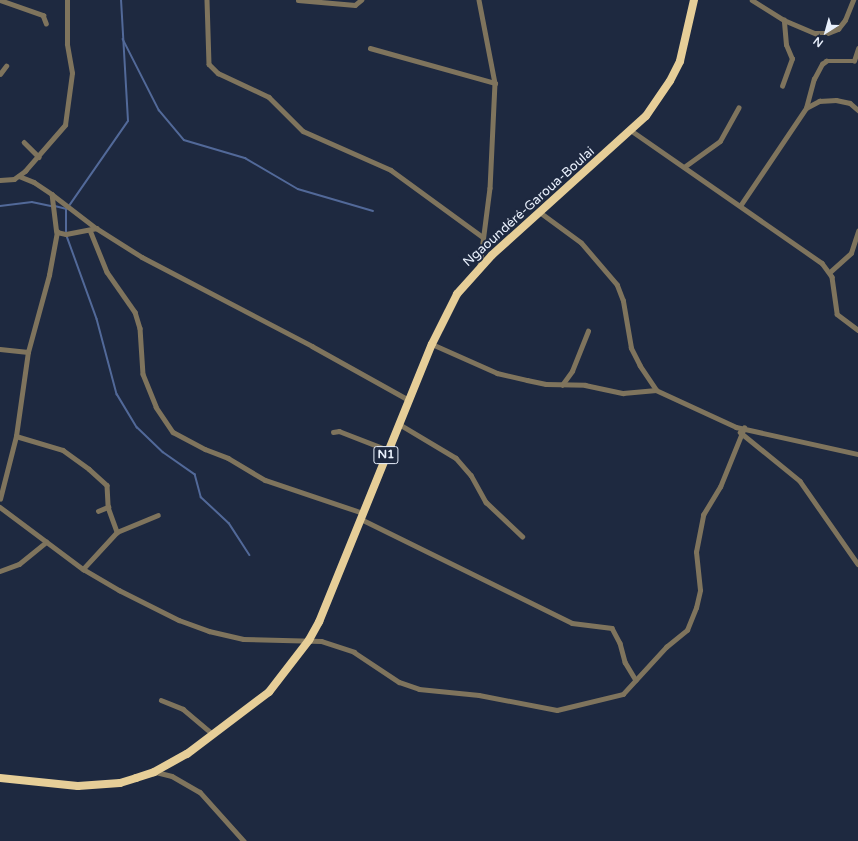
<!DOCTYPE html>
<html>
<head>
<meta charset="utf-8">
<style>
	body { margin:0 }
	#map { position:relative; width:858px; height:841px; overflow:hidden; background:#1e2940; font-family:"Varela Round",sans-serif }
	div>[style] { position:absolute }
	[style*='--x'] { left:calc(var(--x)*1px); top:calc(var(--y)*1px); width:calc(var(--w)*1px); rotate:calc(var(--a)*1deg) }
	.stream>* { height:1.5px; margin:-0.75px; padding:0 0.75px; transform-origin:0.75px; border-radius:0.75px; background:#526999 }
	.minor>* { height:4.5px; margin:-2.25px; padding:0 2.25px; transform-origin:2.25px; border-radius:2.25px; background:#7f745d }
	.trunk>* { height:8px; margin:-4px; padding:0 4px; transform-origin:4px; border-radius:4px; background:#e6ce98 }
	span { translate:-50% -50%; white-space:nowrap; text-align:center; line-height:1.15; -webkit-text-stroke:4px #1e2940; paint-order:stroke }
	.shield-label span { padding:1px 3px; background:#1e2940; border:1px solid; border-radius:3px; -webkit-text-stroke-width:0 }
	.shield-label { font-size:12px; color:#e9f0fc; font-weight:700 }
	.street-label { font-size:13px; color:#e9f0fc }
	.north { position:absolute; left:806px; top:12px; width:40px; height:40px; -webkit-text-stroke:3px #1e2940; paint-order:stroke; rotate:217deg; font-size:11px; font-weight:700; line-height:16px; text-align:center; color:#e9f0fc }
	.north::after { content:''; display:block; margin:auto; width:14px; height:18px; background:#e9f0fc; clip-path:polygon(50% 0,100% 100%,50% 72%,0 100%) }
</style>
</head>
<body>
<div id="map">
	<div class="stream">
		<i style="--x:123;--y:39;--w:80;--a:63.1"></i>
		<i style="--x:159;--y:110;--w:39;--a:50"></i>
		<i style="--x:184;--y:140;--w:64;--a:16.4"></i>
		<i style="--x:245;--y:158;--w:61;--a:30.3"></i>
		<i style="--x:298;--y:189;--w:78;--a:16.3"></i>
		<i style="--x:0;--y:206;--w:32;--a:-7"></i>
		<i style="--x:32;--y:202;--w:19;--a:12"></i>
		<i style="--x:55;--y:206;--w:12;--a:14"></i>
		<i style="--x:69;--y:206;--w:103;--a:-55.2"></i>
		<i style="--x:128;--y:121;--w:121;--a:-93.3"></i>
		<i style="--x:66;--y:232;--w:22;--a:-90"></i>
		<i style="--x:67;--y:236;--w:88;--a:70.1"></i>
		<i style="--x:97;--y:319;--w:78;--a:75.1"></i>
		<i style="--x:117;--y:394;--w:39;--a:59"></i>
		<i style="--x:137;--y:427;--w:36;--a:44"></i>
		<i style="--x:163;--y:452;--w:39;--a:35"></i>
		<i style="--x:195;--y:474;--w:24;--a:75"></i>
		<i style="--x:201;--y:497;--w:38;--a:43"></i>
		<i style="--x:229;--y:523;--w:38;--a:57"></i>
	</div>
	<div class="minor">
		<i style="--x:0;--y:0;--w:46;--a:19.2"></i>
		<i style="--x:43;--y:15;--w:9;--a:69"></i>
		<i style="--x:207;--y:0;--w:64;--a:88.2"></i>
		<i style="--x:209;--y:64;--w:13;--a:45"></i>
		<i style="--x:218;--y:73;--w:56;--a:25.2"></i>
		<i style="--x:269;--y:97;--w:48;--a:45"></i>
		<i style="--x:303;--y:131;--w:96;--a:23.9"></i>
		<i style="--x:391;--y:170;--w:114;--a:36.1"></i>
		<i style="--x:298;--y:0;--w:57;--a:5"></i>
		<i style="--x:355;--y:5;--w:8;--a:-40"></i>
		<i style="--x:479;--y:0;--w:85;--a:79.1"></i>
		<i style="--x:495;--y:83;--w:105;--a:92.7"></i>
		<i style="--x:490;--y:188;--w:79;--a:97.3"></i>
		<i style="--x:752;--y:0;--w:38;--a:32"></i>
		<i style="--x:370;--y:48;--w:130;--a:15.6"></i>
		<i style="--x:0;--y:74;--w:10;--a:-53"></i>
		<i style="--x:782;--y:86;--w:29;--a:-70"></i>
		<i style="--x:792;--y:59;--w:15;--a:-113"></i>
		<i style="--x:786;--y:45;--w:25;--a:-95"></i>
		<i style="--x:784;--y:20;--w:34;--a:23"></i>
		<i style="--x:815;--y:33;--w:13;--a:0"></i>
		<i style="--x:828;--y:33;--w:11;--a:-22"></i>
		<i style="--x:838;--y:29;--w:11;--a:-52"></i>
		<i style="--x:845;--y:20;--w:22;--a:-68"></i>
		<i style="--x:806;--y:108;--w:15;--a:-28"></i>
		<i style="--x:819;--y:101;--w:17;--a:-3"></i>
		<i style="--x:836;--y:100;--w:14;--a:12"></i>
		<i style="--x:850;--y:103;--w:11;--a:41"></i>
		<i style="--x:632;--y:131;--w:231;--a:34.8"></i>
		<i style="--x:822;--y:263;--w:17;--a:54"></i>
		<i style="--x:832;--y:277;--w:37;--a:82"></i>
		<i style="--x:837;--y:314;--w:26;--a:37"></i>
		<i style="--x:24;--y:142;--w:21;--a:45"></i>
		<i style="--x:684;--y:167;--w:44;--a:-35.8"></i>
		<i style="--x:720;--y:141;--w:38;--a:-61"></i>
		<i style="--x:19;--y:176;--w:16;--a:22"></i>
		<i style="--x:34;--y:182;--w:22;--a:34"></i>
		<i style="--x:52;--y:194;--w:38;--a:83"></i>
		<i style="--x:0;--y:180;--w:14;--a:-4"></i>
		<i style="--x:14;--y:179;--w:14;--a:-36"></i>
		<i style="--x:25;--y:171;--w:61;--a:-49"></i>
		<i style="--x:65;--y:125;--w:52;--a:-82.3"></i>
		<i style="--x:72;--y:73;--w:29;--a:-100"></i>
		<i style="--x:67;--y:44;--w:44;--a:-90"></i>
		<i style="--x:53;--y:195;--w:54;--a:37.5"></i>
		<i style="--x:740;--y:206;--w:118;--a:-56"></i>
		<i style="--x:806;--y:108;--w:30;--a:-75"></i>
		<i style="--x:814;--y:79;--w:17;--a:-62"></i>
		<i style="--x:822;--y:64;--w:5;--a:-37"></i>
		<i style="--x:826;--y:61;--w:28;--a:0"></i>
		<i style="--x:854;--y:61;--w:13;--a:-72"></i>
		<i style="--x:90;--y:230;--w:45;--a:68"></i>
		<i style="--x:107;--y:272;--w:49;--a:55"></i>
		<i style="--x:135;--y:312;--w:17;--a:73"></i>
		<i style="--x:140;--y:328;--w:46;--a:86.3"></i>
		<i style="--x:143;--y:374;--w:35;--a:68"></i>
		<i style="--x:156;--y:407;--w:30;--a:56"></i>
		<i style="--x:173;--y:432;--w:36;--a:28"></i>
		<i style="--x:205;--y:449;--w:25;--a:21"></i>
		<i style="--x:228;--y:458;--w:43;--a:30.7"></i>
		<i style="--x:265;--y:480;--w:103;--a:18.6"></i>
		<i style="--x:830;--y:272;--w:28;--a:-42"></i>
		<i style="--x:851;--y:253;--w:23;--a:-72"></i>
		<i style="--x:432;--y:344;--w:71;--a:24"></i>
		<i style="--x:497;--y:373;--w:31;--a:13"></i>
		<i style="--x:527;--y:380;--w:19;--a:12"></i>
		<i style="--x:546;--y:384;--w:39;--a:1"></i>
		<i style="--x:585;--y:385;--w:39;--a:12"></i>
		<i style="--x:623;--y:393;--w:33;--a:-5"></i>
		<i style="--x:656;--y:390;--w:29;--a:-124"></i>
		<i style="--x:640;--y:366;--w:20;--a:-117"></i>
		<i style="--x:631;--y:348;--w:48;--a:-99.7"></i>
		<i style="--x:623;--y:301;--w:17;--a:-111"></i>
		<i style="--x:617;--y:285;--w:55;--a:-130.6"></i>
		<i style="--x:581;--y:243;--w:52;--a:-143.6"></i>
		<i style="--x:0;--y:349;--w:28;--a:6"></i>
		<i style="--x:562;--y:385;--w:17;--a:-54"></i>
		<i style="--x:572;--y:371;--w:43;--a:-68.2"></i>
		<i style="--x:656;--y:390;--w:88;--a:24.8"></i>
		<i style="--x:736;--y:427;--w:125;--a:12.5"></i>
		<i style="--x:399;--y:424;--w:66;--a:30.8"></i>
		<i style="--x:456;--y:458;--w:23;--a:49"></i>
		<i style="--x:471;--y:475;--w:31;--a:61"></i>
		<i style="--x:486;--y:502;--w:50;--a:43.4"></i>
		<i style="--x:333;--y:432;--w:6;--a:-9"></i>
		<i style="--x:339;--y:431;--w:53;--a:21.2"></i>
		<i style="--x:740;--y:432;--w:77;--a:39.2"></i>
		<i style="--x:800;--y:481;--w:101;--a:55.1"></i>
		<i style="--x:16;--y:436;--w:49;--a:16.6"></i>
		<i style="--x:63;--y:450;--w:32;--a:36"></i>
		<i style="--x:89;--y:469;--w:24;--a:42"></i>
		<i style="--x:107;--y:485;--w:22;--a:87"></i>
		<i style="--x:0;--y:499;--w:65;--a:-75.7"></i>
		<i style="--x:16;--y:436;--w:85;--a:-81.9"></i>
		<i style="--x:28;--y:352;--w:80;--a:-74.7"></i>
		<i style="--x:49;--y:275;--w:44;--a:-79.5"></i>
		<i style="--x:57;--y:232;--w:9;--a:13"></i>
		<i style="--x:66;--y:234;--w:31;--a:-11"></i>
		<i style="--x:96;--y:228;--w:54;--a:32.2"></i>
		<i style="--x:142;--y:257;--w:192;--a:27.6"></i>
		<i style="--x:312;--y:346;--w:111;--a:29.1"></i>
		<i style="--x:0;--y:507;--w:104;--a:36.8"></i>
		<i style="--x:83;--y:569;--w:42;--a:30.3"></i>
		<i style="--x:119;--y:590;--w:67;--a:26.6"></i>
		<i style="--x:179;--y:620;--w:32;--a:20"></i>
		<i style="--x:209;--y:631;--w:35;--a:13"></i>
		<i style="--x:243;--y:639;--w:78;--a:1.5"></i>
		<i style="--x:321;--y:641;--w:35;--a:18"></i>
		<i style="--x:354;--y:652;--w:54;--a:33.7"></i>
		<i style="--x:399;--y:682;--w:21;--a:19"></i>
		<i style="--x:419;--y:689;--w:60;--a:5.7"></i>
		<i style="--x:479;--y:695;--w:79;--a:10.9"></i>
		<i style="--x:557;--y:710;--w:68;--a:-13.6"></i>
		<i style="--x:623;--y:694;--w:64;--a:-47.5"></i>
		<i style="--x:666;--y:647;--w:27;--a:-39"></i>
		<i style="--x:687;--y:630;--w:24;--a:-68"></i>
		<i style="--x:696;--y:608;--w:18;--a:-77"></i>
		<i style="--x:700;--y:590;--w:38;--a:-96"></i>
		<i style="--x:696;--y:552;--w:38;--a:-79"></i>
		<i style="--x:703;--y:515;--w:33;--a:-59"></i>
		<i style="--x:720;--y:487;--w:64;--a:-67.9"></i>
		<i style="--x:98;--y:511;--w:11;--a:-22"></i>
		<i style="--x:108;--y:507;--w:27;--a:70"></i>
		<i style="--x:361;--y:519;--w:235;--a:26.2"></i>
		<i style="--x:572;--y:623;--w:40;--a:7.1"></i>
		<i style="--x:612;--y:628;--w:17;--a:62"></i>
		<i style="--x:620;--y:643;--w:20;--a:75"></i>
		<i style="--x:625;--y:662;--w:21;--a:59"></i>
		<i style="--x:83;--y:569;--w:50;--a:-47.4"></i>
		<i style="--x:117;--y:532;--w:44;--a:-22.5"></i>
		<i style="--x:0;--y:571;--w:20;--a:-20"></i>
		<i style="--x:19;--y:564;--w:35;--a:-39"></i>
		<i style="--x:161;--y:700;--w:24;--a:22"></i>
		<i style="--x:183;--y:709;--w:39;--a:40"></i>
		<i style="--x:156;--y:772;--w:16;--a:14"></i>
		<i style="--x:172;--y:776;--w:32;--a:30"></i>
		<i style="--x:200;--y:792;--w:66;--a:48.1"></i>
	</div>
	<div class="trunk">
		<i style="--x:0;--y:778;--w:78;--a:5.9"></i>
		<i style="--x:78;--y:786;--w:42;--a:-4.1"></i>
		<i style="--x:120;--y:783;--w:17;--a:-17"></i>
		<i style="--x:136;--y:778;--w:19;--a:-18"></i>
		<i style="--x:154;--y:772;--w:38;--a:-29"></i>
		<i style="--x:187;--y:754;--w:103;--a:-37.1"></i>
		<i style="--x:269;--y:692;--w:66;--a:-52.4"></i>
		<i style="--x:309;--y:640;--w:21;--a:-61"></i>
		<i style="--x:319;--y:622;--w:300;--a:-67.9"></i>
		<i style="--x:432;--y:344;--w:56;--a:-63.4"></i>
		<i style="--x:457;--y:294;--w:52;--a:-48.1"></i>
		<i style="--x:492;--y:255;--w:207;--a:-42.1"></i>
		<i style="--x:646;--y:116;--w:42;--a:-55.6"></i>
		<i style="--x:670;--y:81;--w:22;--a:-63"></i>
		<i style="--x:680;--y:61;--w:63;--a:-77.1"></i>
	</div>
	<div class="shield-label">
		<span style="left:386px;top:455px">N1</span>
	</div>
	<div class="street-label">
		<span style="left:529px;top:207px;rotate:-42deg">Ngaoundéré-Garoua-Boulai</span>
	</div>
	<div class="north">N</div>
</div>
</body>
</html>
